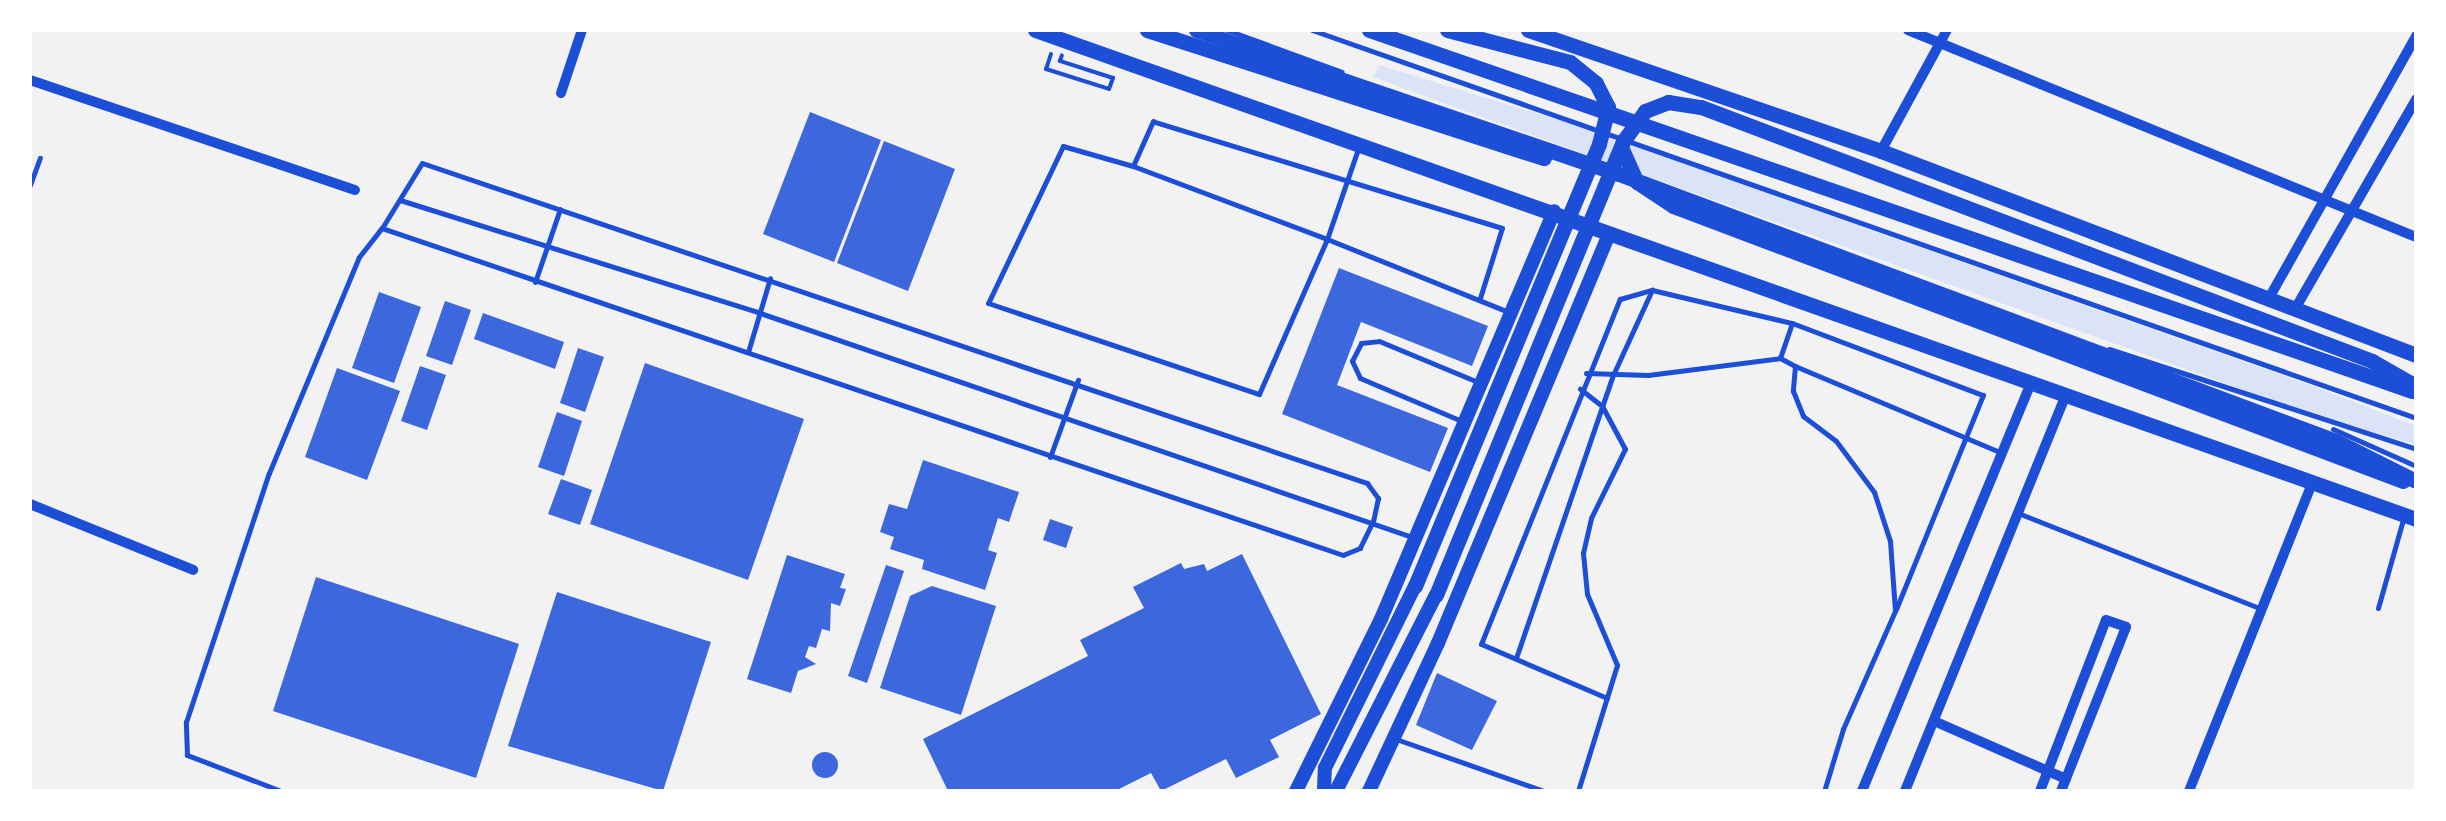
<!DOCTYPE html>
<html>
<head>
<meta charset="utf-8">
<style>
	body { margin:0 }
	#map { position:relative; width:2446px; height:821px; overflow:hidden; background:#f2f2f2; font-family:Quicksand,sans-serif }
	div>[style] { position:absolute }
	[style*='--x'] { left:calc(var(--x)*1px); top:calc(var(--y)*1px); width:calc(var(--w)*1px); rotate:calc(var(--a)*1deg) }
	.green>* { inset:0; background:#dbe4f7 }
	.building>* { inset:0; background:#3d67dc }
	.round { border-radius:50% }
	.path>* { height:4px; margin:-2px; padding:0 2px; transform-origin:2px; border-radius:2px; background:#1d4ed8 }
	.service>* { height:5px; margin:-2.5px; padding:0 2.5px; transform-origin:2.5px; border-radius:2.5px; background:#1d4ed8 }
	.minor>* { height:10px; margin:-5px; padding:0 5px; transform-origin:5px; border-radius:5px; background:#1d4ed8 }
	.secondary>* { height:14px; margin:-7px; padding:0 7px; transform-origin:7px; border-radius:7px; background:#1d4ed8 }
	.primary>* { height:15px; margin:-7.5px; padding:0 7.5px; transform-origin:7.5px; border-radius:7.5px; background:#1d4ed8 }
	.trunk>* { height:15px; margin:-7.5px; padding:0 7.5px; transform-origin:7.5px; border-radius:7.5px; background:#1d4ed8 }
	span { translate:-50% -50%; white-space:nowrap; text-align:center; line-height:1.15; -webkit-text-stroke:10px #fff; paint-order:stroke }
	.frame { position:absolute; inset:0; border:32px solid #fff; pointer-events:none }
</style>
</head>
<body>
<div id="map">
	<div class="green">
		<i style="clip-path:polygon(1379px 65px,1571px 124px,2321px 389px,2416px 426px,2416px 445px,2311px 414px,1465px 111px,1373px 77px)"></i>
	</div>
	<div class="building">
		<i style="clip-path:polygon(810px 112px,881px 140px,834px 262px,763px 234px)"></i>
		<i style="clip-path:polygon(884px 141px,955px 169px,908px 291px,837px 263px)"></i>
		<i style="clip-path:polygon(1339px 268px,1488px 326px,1472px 366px,1361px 322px,1337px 385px,1448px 428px,1430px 472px,1282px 414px)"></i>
		<i style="clip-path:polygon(379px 292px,421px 307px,394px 383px,352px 368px)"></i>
		<i style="clip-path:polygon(445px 301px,471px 310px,452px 365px,426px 356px)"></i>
		<i style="clip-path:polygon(483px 313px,564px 342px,555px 369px,474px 339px)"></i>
		<i style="clip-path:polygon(578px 348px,604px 357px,585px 412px,560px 403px)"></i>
		<i style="clip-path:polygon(645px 363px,804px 419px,748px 580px,590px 524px)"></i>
		<i style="clip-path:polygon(420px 366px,446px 375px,427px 430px,401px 421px)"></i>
		<i style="clip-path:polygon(337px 368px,400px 391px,367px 480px,305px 457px)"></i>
		<i style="clip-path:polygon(557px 412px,582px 421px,564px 476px,538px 467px)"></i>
		<i style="clip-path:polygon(923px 460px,1019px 492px,1009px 522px,998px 518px,988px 550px,997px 553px,985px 590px,922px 569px,924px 560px,890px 549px,894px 537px,880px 532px,889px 504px,907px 509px)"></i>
		<i style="clip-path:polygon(561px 479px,592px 490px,580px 525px,548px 514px)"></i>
		<i style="clip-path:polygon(1050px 519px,1073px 527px,1066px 548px,1043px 540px)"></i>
		<i style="clip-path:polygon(1242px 554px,1321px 714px,1270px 740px,1279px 757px,1236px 778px,1226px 759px,1161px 791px,1151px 773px,1115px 791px,948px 791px,923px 739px,1088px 656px,1080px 640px,1144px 608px,1133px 587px,1181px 563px,1184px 569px,1204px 564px,1207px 571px)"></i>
		<i style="clip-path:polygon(787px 555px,845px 574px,840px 588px,846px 589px,840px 606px,831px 603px,830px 631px,822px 629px,816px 648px,809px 646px,805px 657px,816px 664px,798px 671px,791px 693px,747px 679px)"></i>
		<i style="clip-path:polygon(886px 565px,904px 571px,867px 683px,848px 676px)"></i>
		<i style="clip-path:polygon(316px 577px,519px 644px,476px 778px,273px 711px)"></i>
		<i style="clip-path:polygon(932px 586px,996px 606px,961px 715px,880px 688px,910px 596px)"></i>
		<i style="clip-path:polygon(557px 592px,711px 642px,663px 791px,508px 746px)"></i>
		<i style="clip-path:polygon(1437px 673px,1497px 701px,1472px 750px,1416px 725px)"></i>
		<i class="round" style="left:812px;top:752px;width:26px;height:26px"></i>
	</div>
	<div class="path">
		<i style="--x:1051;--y:54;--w:16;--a:108"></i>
		<i style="--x:1046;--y:69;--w:66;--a:17.6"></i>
		<i style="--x:1109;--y:89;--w:12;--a:-70"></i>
		<i style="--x:1113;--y:78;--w:56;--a:-162.2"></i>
		<i style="--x:1060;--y:61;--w:6;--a:-72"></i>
	</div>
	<div class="service">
		<i style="--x:1227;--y:30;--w:122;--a:20.1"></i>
		<i style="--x:1312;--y:30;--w:1170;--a:19.36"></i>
		<i style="--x:422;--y:163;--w:998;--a:18.71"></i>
		<i style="--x:1367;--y:483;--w:19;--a:54"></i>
		<i style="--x:1378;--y:498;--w:24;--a:102"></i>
		<i style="--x:1373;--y:521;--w:30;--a:116"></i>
		<i style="--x:1360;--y:548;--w:18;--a:158"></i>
		<i style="--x:1343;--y:555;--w:1015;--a:-161.21"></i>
		<i style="--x:382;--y:228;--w:76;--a:-58.4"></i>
		<i style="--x:1133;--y:166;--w:207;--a:20.6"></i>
		<i style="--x:1327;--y:239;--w:95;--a:-71"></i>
		<i style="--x:30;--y:185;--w:29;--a:-70"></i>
		<i style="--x:400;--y:200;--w:377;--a:17.4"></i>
		<i style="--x:760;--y:313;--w:689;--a:18.96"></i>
		<i style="--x:535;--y:282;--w:77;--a:-71.1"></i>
		<i style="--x:1480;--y:298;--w:73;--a:-72.6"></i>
		<i style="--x:1502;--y:228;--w:365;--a:-163"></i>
		<i style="--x:1153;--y:121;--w:49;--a:114"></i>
		<i style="--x:1133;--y:166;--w:73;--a:-164.1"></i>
		<i style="--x:1063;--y:146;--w:174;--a:115.5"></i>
		<i style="--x:988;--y:303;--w:286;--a:18.6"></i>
		<i style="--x:1259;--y:394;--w:169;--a:-66.3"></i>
		<i style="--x:1327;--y:239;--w:196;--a:21.9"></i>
		<i style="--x:2109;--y:349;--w:323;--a:18"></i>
		<i style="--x:748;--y:352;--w:77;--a:-73.4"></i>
		<i style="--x:1780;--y:358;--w:37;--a:-71"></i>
		<i style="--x:1792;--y:323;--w:204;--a:20.7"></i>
		<i style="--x:1983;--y:395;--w:231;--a:112.1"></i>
		<i style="--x:1795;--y:366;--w:222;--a:22.8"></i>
		<i style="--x:1586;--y:373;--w:62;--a:1.8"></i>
		<i style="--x:1648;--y:375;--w:133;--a:-7.3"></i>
		<i style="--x:1780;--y:358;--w:17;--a:28"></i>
		<i style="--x:1795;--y:366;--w:25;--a:95"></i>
		<i style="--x:1793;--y:391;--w:27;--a:68"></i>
		<i style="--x:1803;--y:416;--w:41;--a:37.1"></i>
		<i style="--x:1836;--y:441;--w:64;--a:53.3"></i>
		<i style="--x:1874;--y:492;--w:52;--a:71.9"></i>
		<i style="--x:1890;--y:541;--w:70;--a:85.9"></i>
		<i style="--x:1895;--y:611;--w:129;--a:113.8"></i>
		<i style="--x:1843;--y:729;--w:65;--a:107"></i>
		<i style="--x:1464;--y:422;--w:113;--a:-157.1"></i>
		<i style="--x:1360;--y:378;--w:19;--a:-115"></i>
		<i style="--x:1352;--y:361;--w:20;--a:-63"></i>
		<i style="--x:1361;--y:343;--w:18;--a:-6"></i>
		<i style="--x:1379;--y:341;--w:107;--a:22.5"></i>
		<i style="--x:2333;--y:429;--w:91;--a:24"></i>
		<i style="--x:1050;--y:457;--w:82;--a:-70"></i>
		<i style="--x:2018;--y:513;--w:262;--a:21.5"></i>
		<i style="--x:2378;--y:608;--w:96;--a:-74.2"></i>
		<i style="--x:1516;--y:658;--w:299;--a:-71.1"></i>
		<i style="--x:1613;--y:375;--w:94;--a:-65.4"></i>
		<i style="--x:1607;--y:698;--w:137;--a:-156.8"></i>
		<i style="--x:1481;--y:644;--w:372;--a:-68.1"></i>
		<i style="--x:1620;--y:299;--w:33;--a:-16"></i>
		<i style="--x:1652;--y:290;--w:144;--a:13.3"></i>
		<i style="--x:1396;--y:739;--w:157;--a:19.4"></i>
		<i style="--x:281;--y:791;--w:101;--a:-159"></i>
		<i style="--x:187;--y:755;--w:33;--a:-92"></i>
		<i style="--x:186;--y:722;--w:262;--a:-71.6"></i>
		<i style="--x:269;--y:473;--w:234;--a:-67.4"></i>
		<i style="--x:359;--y:257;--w:37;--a:-52"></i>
		<i style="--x:1578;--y:791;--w:132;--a:-72.8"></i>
		<i style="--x:1617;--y:665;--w:77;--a:-112.9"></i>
		<i style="--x:1587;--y:594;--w:41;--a:-95.6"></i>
		<i style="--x:1583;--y:553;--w:36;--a:-77"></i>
		<i style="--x:1591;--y:518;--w:77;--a:-63.8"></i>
		<i style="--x:1625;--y:449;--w:49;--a:-118.1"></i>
		<i style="--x:1602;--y:406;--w:28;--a:-142"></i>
	</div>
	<div class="minor">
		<i style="--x:1908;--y:30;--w:549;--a:22.17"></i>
		<i style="--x:30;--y:80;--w:343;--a:18.7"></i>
		<i style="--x:561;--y:93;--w:66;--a:-71.6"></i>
		<i style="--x:1881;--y:151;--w:138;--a:-61.4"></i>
		<i style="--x:2268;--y:300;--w:303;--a:-60.7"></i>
		<i style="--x:2295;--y:309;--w:242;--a:-60"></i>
		<i style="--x:30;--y:504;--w:176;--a:22"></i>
		<i style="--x:1934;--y:721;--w:144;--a:23.7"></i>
		<i style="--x:1862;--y:791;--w:443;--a:-67.5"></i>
		<i style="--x:1905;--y:791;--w:427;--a:-67.9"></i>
		<i style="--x:2040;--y:791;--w:183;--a:-68.9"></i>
		<i style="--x:2106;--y:620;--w:21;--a:19"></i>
		<i style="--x:2126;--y:627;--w:176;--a:111.6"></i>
		<i style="--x:2189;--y:791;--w:332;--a:-68.2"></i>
	</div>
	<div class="secondary">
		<i style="--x:1296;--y:791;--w:192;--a:-63.7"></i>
		<i style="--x:1381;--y:619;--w:443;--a:-67"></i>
		<i style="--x:1324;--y:791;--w:23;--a:-88"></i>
		<i style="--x:1325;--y:768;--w:203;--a:-63.7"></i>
		<i style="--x:1336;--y:791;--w:220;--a:-63"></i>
		<i style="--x:1369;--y:791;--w:163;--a:-65"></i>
		<i style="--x:1438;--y:643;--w:443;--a:-67.3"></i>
	</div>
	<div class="primary">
		<i style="--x:1035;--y:30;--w:1465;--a:19.5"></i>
		<i style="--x:1528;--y:30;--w:373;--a:18.9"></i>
		<i style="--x:1881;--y:151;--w:573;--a:20.87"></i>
	</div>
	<div class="trunk">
		<i style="--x:1147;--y:30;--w:417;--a:17.9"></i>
		<i style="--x:1196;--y:30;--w:447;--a:18.8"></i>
		<i style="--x:1619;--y:174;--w:765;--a:20.42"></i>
		<i style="--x:2336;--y:441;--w:89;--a:26.6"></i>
		<i style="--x:1369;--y:30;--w:1104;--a:19.09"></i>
		<i style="--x:1622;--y:149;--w:36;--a:66"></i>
		<i style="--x:1637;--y:182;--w:43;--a:33.7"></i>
		<i style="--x:1673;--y:206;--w:780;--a:20.64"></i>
		<i style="--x:1415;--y:586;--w:479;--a:-67.4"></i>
		<i style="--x:1599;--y:144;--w:38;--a:-76"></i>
		<i style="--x:1608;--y:107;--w:27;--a:-117"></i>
		<i style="--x:1596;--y:83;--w:33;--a:-141"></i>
		<i style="--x:1570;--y:62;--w:127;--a:-165.4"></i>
		<i style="--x:1436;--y:595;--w:492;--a:-67.6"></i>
		<i style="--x:1624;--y:140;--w:36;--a:-54"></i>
		<i style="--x:1645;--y:111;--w:25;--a:-21"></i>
		<i style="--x:1668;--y:102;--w:33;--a:9"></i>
		<i style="--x:1701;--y:107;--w:717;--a:20.73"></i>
		<i style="--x:2372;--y:361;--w:51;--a:29.6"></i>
	</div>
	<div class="frame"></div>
</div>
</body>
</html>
